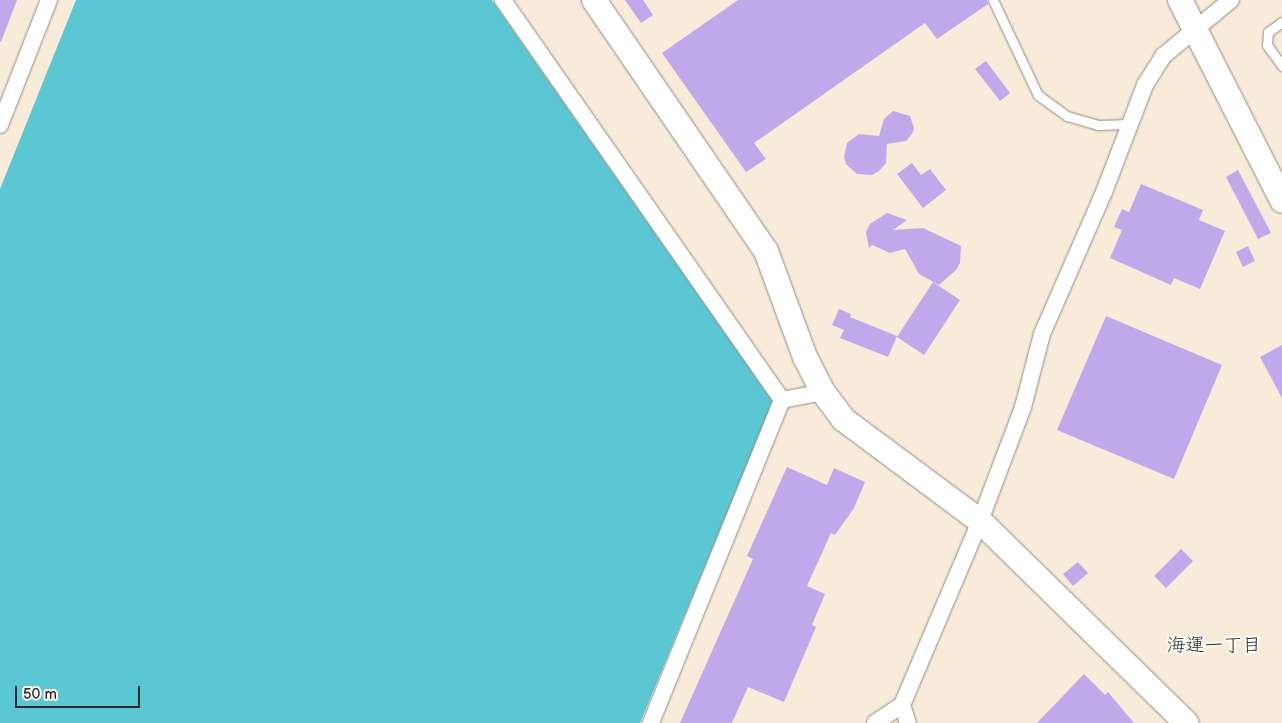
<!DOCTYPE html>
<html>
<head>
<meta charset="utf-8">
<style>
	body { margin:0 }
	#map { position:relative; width:1282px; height:723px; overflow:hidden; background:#f8ebd9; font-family:"Balsamiq Sans","Klee One",sans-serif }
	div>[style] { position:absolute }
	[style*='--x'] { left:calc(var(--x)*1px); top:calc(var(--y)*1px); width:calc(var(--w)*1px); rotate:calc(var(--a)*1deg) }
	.water>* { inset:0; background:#5bc7d3 }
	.building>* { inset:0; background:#c0a9eb }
	.roads { filter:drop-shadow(0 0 1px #928b82) drop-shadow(0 0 1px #928b82) }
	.lane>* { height:9px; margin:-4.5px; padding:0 4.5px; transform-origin:4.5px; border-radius:4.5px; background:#fff }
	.street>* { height:16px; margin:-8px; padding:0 8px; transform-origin:8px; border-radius:8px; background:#fff }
	.secondary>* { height:24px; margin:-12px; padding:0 12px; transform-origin:12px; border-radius:12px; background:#fff }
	span { translate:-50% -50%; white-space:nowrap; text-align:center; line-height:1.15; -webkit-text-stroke:4px #fdfcf7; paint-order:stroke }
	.neighbourhood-label { font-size:19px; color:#2b2b2b }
	.scale { position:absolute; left:15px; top:686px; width:125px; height:22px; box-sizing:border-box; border:2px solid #2b2b2b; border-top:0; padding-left:6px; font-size:15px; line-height:18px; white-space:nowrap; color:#2b2b2b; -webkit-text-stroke:4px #fdfcf7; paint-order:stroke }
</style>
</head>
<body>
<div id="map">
	<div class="water">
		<i style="clip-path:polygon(76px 0,492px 0,773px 402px,640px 723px,0 723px,0 189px)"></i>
	</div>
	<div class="building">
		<i style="clip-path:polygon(0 0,17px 0,1px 42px,0 42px)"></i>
		<i style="clip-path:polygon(625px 0,643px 0,653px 15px,641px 23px)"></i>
		<i style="clip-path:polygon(738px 0,987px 0,988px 4px,937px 39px,925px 23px,754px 143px,766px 159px,746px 172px,662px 53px)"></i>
		<i style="clip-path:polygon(986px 61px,1010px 93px,1000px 101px,975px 69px)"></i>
		<i style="clip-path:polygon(893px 111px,910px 116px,914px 128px,912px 134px,906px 141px,887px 144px,886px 163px,879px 171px,872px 175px,857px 174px,846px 164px,844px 157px,847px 143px,859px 134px,879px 136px,884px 119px)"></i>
		<i style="clip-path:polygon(912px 163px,921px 175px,930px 169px,946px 190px,923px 208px,897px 174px)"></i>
		<i style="clip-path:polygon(1238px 170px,1271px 233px,1258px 239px,1226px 177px)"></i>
		<i style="clip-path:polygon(1141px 184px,1203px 210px,1199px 220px,1225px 231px,1200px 289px,1174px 278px,1171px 285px,1110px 258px,1122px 230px,1114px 227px,1122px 209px,1129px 212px)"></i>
		<i style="clip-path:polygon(887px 213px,907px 220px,893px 230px,923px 228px,961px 246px,960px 263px,956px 270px,939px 285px,919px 274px,905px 249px,890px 253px,872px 245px,869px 248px,866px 232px,870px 224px)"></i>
		<i style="clip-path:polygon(1248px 246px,1255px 261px,1243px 267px,1236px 252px)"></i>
		<i style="clip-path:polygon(933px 282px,960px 300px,924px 355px,897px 337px)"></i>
		<i style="clip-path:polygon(839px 309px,851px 314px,850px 317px,897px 336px,888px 357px,840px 338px,844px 330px,832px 325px)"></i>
		<i style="clip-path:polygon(1106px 316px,1222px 365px,1174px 479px,1057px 430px)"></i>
		<i style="clip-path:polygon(1282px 345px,1282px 398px,1260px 357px)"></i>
		<i style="clip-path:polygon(787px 467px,827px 485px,834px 468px,865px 482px,854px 508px,835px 535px,831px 533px,807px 586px,825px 594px,812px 625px,816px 627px,784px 702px,748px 687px,732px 723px,680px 723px,753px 559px,747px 556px)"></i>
		<i style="clip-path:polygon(1181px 549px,1193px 561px,1166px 588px,1154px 576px)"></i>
		<i style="clip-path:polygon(1078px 562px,1088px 573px,1073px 586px,1063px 574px)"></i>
		<i style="clip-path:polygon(1084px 674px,1105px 695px,1108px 692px,1134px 723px,1037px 723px)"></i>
	</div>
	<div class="roads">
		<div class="lane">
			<i style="--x:993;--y:0;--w:105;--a:64.7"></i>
			<i style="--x:1038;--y:95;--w:36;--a:36"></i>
			<i style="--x:1067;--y:116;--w:32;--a:16"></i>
			<i style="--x:1098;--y:125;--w:30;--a:-2"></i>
			<i style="--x:1282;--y:22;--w:17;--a:144"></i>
			<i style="--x:1268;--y:32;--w:13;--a:94"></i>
			<i style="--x:1267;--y:45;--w:26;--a:54"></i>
		</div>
		<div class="street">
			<i style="--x:503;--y:0;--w:488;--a:55.1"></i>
			<i style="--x:782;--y:400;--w:349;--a:112.1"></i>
			<i style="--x:0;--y:125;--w:134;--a:-68.6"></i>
			<i style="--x:782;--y:400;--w:42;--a:-11"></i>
			<i style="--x:902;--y:705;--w:19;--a:72"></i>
			<i style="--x:875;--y:723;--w:32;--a:-34"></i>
			<i style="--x:902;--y:705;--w:200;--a:-67"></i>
			<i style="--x:980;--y:521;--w:122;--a:-69.3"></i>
			<i style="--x:1023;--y:407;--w:75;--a:-75.4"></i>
			<i style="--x:1042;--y:334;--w:155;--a:-66.4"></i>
			<i style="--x:1104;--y:192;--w:115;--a:-69"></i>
			<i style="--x:1145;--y:85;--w:34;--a:-58"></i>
			<i style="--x:1163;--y:56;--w:88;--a:-39.5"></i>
		</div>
		<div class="secondary">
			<i style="--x:594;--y:0;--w:304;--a:55.6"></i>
			<i style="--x:766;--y:251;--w:113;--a:69.8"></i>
			<i style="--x:805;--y:357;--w:39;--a:63"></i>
			<i style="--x:823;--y:392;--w:34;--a:53"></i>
			<i style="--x:843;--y:419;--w:171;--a:36.7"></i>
			<i style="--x:980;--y:521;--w:289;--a:44.4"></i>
			<i style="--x:1180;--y:0;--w:225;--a:63"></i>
		</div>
	</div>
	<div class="neighbourhood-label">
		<span style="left:1214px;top:646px">海運一丁目</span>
	</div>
	<div class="scale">50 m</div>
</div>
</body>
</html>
